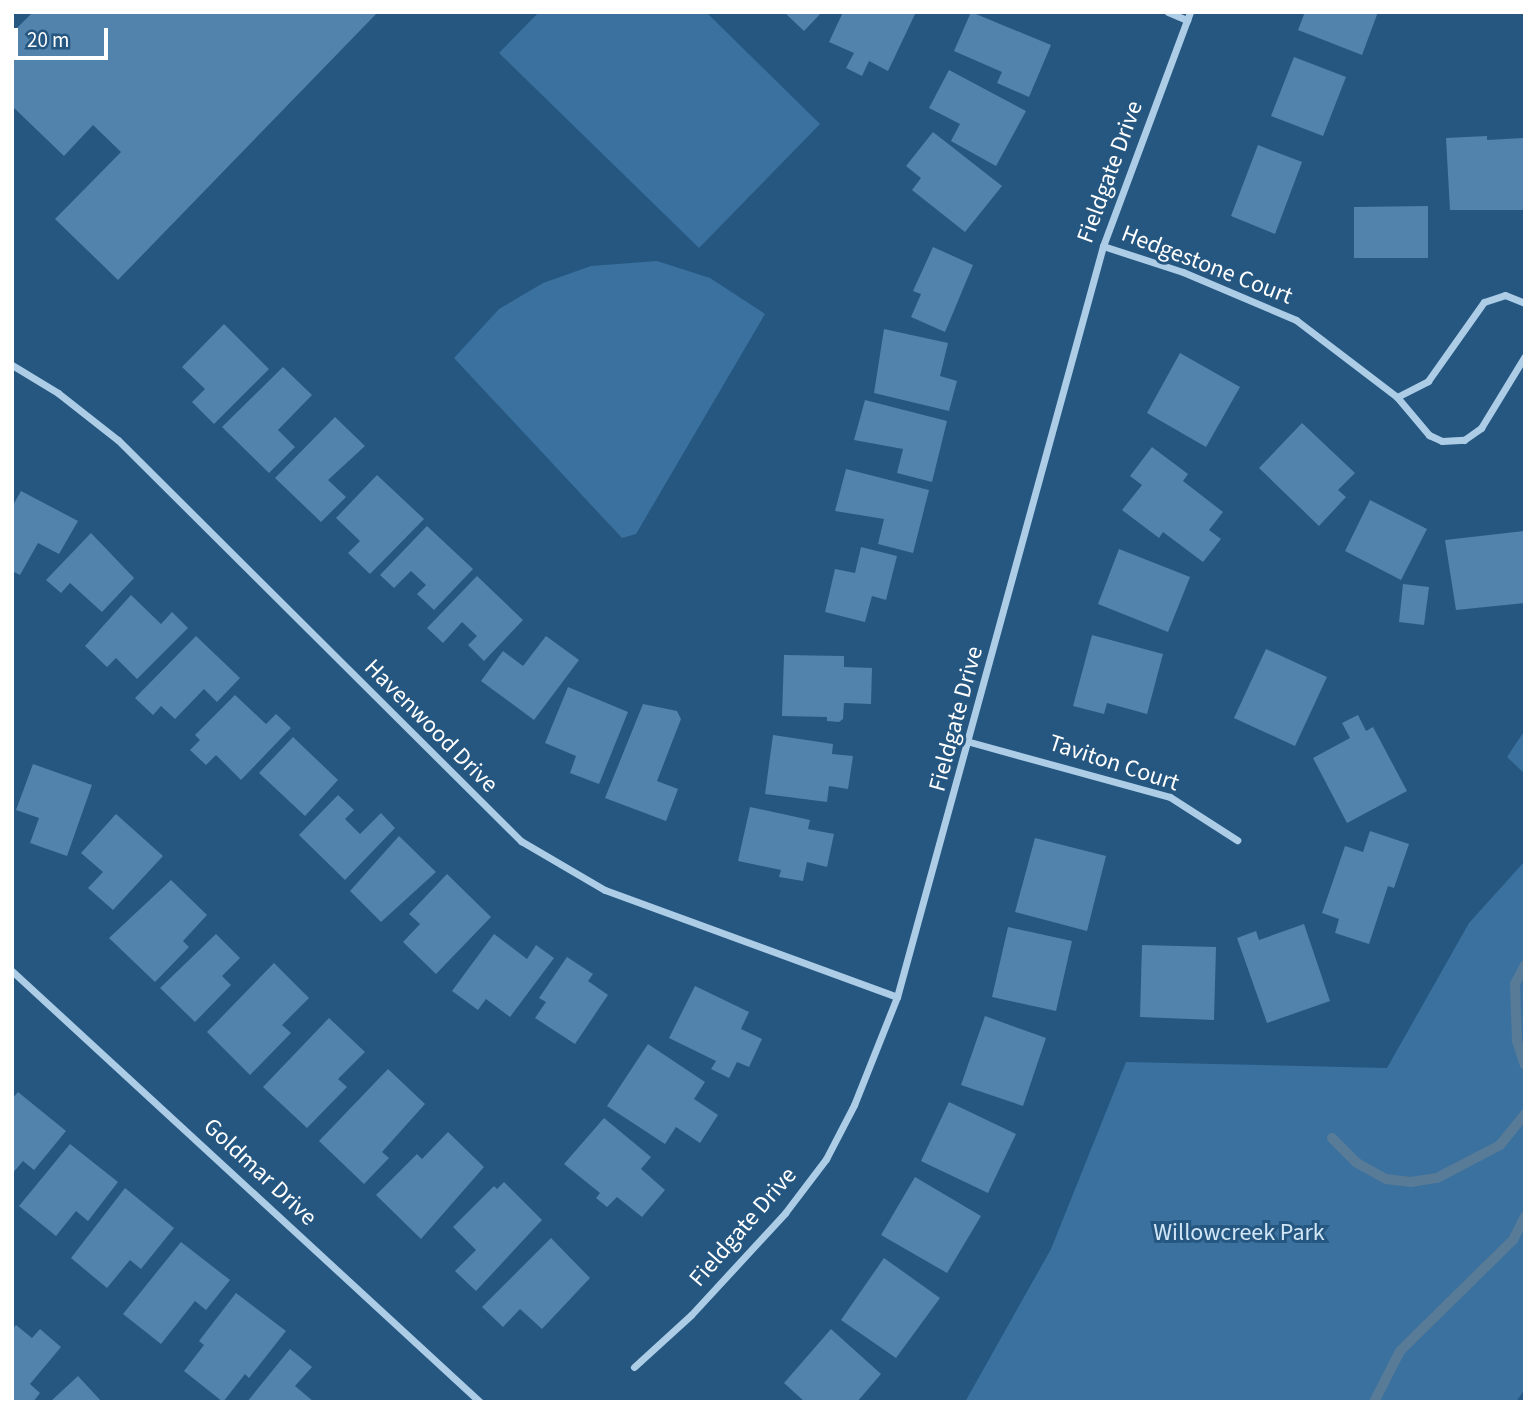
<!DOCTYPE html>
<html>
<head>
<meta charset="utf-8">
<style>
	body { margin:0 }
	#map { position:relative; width:1537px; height:1414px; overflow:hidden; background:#255781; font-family:"Source Sans 3",sans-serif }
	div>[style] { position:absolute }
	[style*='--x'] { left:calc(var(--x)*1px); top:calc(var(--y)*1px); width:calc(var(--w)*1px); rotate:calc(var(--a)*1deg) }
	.green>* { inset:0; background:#3a719e }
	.stream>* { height:10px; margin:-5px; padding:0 5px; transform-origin:5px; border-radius:5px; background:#587b98 }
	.building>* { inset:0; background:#5183ac }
	.minor>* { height:7px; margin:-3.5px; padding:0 3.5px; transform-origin:3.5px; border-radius:3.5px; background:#adcde7 }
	span { translate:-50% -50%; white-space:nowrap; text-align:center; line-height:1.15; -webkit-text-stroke:6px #255781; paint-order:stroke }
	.street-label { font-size:24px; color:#fff }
	.park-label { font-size:24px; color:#d0e5f5 }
	.frame { position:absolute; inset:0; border:14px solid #fff; pointer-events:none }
	.scale { position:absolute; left:14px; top:28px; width:94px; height:32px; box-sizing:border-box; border:4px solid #fff; border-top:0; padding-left:9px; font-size:21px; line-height:24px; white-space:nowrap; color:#fff; -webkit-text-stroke:5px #255781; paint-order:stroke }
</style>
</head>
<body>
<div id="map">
	<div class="green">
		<i style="clip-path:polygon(539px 12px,706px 12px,820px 124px,699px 248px,499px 53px)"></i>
		<i style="clip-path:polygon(657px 261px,710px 278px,765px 314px,636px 534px,622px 538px,454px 358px,499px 309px,543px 283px,591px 266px)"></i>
		<i style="clip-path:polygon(1525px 730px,1525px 774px,1507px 757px)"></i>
		<i style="clip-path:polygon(1525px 861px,1525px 1389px,1516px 1402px,965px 1402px,1051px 1249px,1126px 1062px,1387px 1068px,1469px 923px)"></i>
	</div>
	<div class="stream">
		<i style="--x:1525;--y:965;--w:21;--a:118"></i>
		<i style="--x:1515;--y:984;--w:57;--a:88"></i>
		<i style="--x:1517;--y:1041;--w:25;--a:72"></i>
		<i style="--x:1332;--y:1138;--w:35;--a:45"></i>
		<i style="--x:1357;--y:1163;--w:33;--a:29"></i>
		<i style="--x:1386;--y:1179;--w:25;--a:7"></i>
		<i style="--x:1411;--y:1182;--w:26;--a:-9"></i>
		<i style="--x:1437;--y:1178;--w:71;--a:-27.6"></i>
		<i style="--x:1500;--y:1145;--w:40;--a:-51"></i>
		<i style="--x:1374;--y:1402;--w:57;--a:-63"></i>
		<i style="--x:1400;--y:1351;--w:158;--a:-44.5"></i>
		<i style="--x:1513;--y:1240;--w:27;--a:-63"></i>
	</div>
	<div class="building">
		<i style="clip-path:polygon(33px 12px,378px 12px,118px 280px,55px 219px,121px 152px,93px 125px,64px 156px,12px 106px,12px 33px)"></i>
		<i style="clip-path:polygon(784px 12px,822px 12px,804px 31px)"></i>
		<i style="clip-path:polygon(843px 12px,916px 12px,888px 71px,869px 61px,862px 76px,846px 68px,854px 53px,829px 42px)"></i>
		<i style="clip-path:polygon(971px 12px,1051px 45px,1029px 97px,997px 83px,1002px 72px,954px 51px)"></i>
		<i style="clip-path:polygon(1305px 12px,1378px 12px,1362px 55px,1298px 30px)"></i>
		<i style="clip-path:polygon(1294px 57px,1346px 77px,1323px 136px,1271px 116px)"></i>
		<i style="clip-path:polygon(949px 70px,1026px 111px,996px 166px,951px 141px,960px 124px,929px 108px)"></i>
		<i style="clip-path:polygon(933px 132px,1002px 186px,965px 232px,912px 190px,921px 178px,906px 166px)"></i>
		<i style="clip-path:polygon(1487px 136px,1487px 140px,1523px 138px,1525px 210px,1450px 210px,1446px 138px)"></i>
		<i style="clip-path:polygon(1258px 145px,1302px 162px,1275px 234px,1231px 216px)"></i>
		<i style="clip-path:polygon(1428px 206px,1428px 258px,1354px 258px,1354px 207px)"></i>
		<i style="clip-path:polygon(933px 247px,973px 265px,945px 332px,911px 317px,921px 294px,913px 291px)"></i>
		<i style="clip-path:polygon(224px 324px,269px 369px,214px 424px,192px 402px,205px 389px,182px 367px)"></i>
		<i style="clip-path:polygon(884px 329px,948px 343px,940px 376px,957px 381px,949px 411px,874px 393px)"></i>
		<i style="clip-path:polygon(1180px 353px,1240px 387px,1206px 447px,1147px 413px)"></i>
		<i style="clip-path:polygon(283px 367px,312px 395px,278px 430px,295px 447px,269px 473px,222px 427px)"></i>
		<i style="clip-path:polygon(865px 400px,947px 421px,932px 482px,897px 473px,903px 449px,854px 440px)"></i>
		<i style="clip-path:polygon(335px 417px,365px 446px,328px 480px,346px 497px,321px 522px,275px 478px)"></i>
		<i style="clip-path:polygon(1302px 423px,1355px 473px,1338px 490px,1346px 497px,1319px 526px,1259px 468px)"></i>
		<i style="clip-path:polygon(1152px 447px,1188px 474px,1183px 481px,1223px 512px,1209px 530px,1221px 539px,1203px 562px,1163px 532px,1159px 538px,1122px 510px,1142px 485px,1130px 476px)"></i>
		<i style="clip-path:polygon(846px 469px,929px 490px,913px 553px,878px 544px,884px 519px,835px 511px)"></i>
		<i style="clip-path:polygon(377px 475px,424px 519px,370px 574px,348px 553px,360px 541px,336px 518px)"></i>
		<i style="clip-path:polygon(21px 491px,78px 521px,59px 554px,38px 543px,20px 575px,12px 571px,12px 507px)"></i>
		<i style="clip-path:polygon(1370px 500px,1427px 529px,1401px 580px,1345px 551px)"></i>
		<i style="clip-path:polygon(427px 526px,473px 569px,434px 610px,417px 594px,426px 585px,411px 571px,394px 588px,380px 575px)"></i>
		<i style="clip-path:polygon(1524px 531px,1525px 603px,1456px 610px,1445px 540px)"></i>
		<i style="clip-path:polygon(91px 533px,134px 578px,102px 612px,70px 583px,61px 593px,46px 580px)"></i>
		<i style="clip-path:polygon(861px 547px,897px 556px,886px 600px,872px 596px,865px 622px,825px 612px,835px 569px,855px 573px)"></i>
		<i style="clip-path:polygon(1119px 549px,1190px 577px,1168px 632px,1098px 604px)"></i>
		<i style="clip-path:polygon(477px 576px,523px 620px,484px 661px,468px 645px,477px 636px,462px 622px,443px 643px,427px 628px)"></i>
		<i style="clip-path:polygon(1403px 584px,1429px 587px,1424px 625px,1399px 622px)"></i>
		<i style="clip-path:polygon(131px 595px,161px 624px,172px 612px,188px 628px,137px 679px,116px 658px,107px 667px,85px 646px)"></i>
		<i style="clip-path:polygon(1092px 635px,1163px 654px,1147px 714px,1107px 703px,1104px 714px,1073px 706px)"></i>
		<i style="clip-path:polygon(196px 636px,240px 678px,217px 702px,204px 689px,175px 719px,161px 706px,153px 715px,135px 698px)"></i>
		<i style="clip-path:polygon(546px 636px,579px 660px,534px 720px,481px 681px,503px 651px,523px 666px)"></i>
		<i style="clip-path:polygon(1266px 649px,1327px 677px,1295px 746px,1234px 718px)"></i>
		<i style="clip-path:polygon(784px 655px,844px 656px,844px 667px,872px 668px,871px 704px,844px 703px,843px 719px,839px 722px,827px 721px,827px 717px,782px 716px)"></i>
		<i style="clip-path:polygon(568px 687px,628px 712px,599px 784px,570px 773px,576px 756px,545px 743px)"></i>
		<i style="clip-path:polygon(235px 695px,266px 724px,276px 714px,291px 728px,241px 780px,216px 755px,206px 765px,190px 750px,200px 740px,195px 735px)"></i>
		<i style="clip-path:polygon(643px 704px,677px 711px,681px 719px,657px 781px,678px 789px,666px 821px,605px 798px)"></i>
		<i style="clip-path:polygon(1358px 715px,1366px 731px,1373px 727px,1407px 791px,1347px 823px,1313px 758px,1350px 738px,1342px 723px)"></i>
		<i style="clip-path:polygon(773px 735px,833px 744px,832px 754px,853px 756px,848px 789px,829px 786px,827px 802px,765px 794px)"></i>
		<i style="clip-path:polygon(293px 737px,338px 780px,305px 816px,259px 773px)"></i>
		<i style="clip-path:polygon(33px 764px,92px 785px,67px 856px,30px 843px,39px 818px,16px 810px)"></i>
		<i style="clip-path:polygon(338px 795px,354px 810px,345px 819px,360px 834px,381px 813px,395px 828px,345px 880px,299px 835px)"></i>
		<i style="clip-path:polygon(750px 807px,810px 820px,808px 829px,834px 834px,827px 867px,807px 862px,803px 881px,779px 877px,781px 870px,738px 861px)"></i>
		<i style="clip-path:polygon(116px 814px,163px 856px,113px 910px,88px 888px,103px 872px,81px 853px)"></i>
		<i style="clip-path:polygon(1370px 831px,1409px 844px,1394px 888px,1388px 886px,1369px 944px,1335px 933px,1339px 919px,1322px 913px,1345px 846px,1363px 852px)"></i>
		<i style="clip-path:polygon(399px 836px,436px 872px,381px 922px,350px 891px)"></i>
		<i style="clip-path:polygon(1035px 838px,1106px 856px,1087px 931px,1015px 912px)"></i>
		<i style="clip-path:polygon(447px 874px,491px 917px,436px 974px,403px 942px,420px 924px,409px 914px)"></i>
		<i style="clip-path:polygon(171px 880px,207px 915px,183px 941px,189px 947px,155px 982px,109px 938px)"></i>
		<i style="clip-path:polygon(1304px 924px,1330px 1001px,1267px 1023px,1237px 938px,1256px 931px,1259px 940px)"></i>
		<i style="clip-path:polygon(1008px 927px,1072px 941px,1056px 1011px,992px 997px)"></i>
		<i style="clip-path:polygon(216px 934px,240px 958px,222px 976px,231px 985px,195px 1022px,160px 988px)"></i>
		<i style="clip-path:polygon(494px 934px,527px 959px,536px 945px,554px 958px,510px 1017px,486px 999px,478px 1010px,452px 991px)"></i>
		<i style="clip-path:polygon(1142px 945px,1216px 947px,1214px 1020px,1140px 1017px)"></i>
		<i style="clip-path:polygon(567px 957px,593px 974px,588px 981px,608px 995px,575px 1044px,535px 1018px,546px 1002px,539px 998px)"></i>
		<i style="clip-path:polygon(274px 963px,309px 998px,282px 1025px,291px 1033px,250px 1075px,207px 1032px)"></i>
		<i style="clip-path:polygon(695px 986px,749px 1012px,741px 1029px,762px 1039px,749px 1067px,737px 1062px,729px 1078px,711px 1069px,716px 1061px,669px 1038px)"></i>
		<i style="clip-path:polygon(985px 1016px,1046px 1038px,1023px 1106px,961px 1085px)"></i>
		<i style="clip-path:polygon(329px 1018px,365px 1052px,338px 1079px,347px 1087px,307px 1128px,263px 1087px)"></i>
		<i style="clip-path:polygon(648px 1044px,705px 1082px,694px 1099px,718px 1115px,700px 1143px,676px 1127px,665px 1144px,607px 1106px)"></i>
		<i style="clip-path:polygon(388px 1069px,425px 1104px,382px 1152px,389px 1158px,364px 1184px,319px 1141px)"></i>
		<i style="clip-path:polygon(18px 1092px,66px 1131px,34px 1170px,23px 1161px,12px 1174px,12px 1099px)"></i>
		<i style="clip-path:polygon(949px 1102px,1016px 1134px,988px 1193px,921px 1161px)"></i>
		<i style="clip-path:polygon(604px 1118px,651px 1157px,641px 1169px,665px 1190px,642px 1217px,617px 1197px,607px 1207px,596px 1198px,600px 1193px,564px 1164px)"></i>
		<i style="clip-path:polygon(448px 1132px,484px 1167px,421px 1239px,376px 1195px,417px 1154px,422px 1159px)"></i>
		<i style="clip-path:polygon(70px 1144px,118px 1182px,88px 1221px,76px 1211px,56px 1236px,19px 1206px)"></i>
		<i style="clip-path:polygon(915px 1177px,981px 1216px,947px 1273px,881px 1235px)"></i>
		<i style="clip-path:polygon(504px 1182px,542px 1220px,476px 1291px,455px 1271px,476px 1250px,453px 1227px,494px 1186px,497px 1189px)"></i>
		<i style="clip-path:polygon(125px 1188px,174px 1228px,141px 1269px,130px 1260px,107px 1288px,71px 1258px)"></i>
		<i style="clip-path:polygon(551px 1238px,590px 1278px,542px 1329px,520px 1309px,503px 1327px,482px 1307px)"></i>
		<i style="clip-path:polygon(181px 1242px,230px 1280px,206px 1310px,195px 1301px,161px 1344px,123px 1314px)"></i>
		<i style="clip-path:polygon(884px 1258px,940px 1298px,896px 1358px,841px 1320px)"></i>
		<i style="clip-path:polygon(236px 1293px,286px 1331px,249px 1378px,245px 1374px,223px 1402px,184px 1371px,204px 1345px,199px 1341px)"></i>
		<i style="clip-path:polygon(16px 1325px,32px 1338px,40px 1329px,61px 1347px,30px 1384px,40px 1393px,33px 1402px,12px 1402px,12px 1329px)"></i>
		<i style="clip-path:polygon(831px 1329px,881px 1374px,857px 1402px,805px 1402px,784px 1383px)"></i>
		<i style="clip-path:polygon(290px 1349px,312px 1367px,295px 1386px,314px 1402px,247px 1402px)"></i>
		<i style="clip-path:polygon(78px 1376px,102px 1402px,50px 1402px)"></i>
	</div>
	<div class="minor">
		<i style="--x:1168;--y:12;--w:21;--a:23"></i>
		<i style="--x:1103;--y:246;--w:84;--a:18"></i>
		<i style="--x:1183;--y:272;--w:123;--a:23"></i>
		<i style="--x:1296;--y:320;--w:127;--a:37.3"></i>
		<i style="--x:1397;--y:397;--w:50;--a:49.9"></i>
		<i style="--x:1429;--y:435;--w:14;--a:25"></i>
		<i style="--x:1442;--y:441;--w:22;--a:-3"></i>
		<i style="--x:1464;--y:440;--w:21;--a:-35"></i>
		<i style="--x:1481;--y:428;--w:84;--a:-58.6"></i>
		<i style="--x:12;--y:365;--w:54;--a:31.3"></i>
		<i style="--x:58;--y:393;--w:76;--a:38.1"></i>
		<i style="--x:118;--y:440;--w:569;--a:44.86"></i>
		<i style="--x:521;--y:841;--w:97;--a:30.3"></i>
		<i style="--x:605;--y:890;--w:311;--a:20.1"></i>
		<i style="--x:1397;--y:397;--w:35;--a:-27"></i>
		<i style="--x:1428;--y:381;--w:97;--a:-54.7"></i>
		<i style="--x:1484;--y:302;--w:22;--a:-18"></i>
		<i style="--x:1505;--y:295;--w:22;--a:22"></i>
		<i style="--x:970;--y:742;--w:207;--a:15.4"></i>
		<i style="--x:1170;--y:797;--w:80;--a:32.7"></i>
		<i style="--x:12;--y:971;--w:636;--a:42.64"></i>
		<i style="--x:634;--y:1367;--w:77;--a:-42.4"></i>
		<i style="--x:691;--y:1315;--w:139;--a:-47.3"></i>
		<i style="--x:785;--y:1213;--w:68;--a:-52.8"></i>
		<i style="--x:826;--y:1159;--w:61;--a:-62.6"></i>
		<i style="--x:854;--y:1105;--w:116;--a:-68.3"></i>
		<i style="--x:897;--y:997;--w:779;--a:-74.66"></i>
		<i style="--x:1103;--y:246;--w:250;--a:-69.6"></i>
	</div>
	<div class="street-label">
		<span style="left:1110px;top:172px;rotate:-70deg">Fieldgate Drive</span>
		<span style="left:1207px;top:265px;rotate:21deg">Hedgestone Court</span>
		<span style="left:956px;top:719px;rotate:-75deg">Fieldgate Drive</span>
		<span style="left:431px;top:726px;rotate:45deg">Havenwood Drive</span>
		<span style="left:1114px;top:763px;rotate:18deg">Taviton Court</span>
		<span style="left:260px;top:1172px;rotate:43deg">Goldmar Drive</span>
		<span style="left:743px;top:1227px;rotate:-49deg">Fieldgate Drive</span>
	</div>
	<div class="park-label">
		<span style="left:1239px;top:1233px">Willowcreek Park</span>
	</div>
	<div class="frame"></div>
	<div class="scale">20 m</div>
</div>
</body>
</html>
